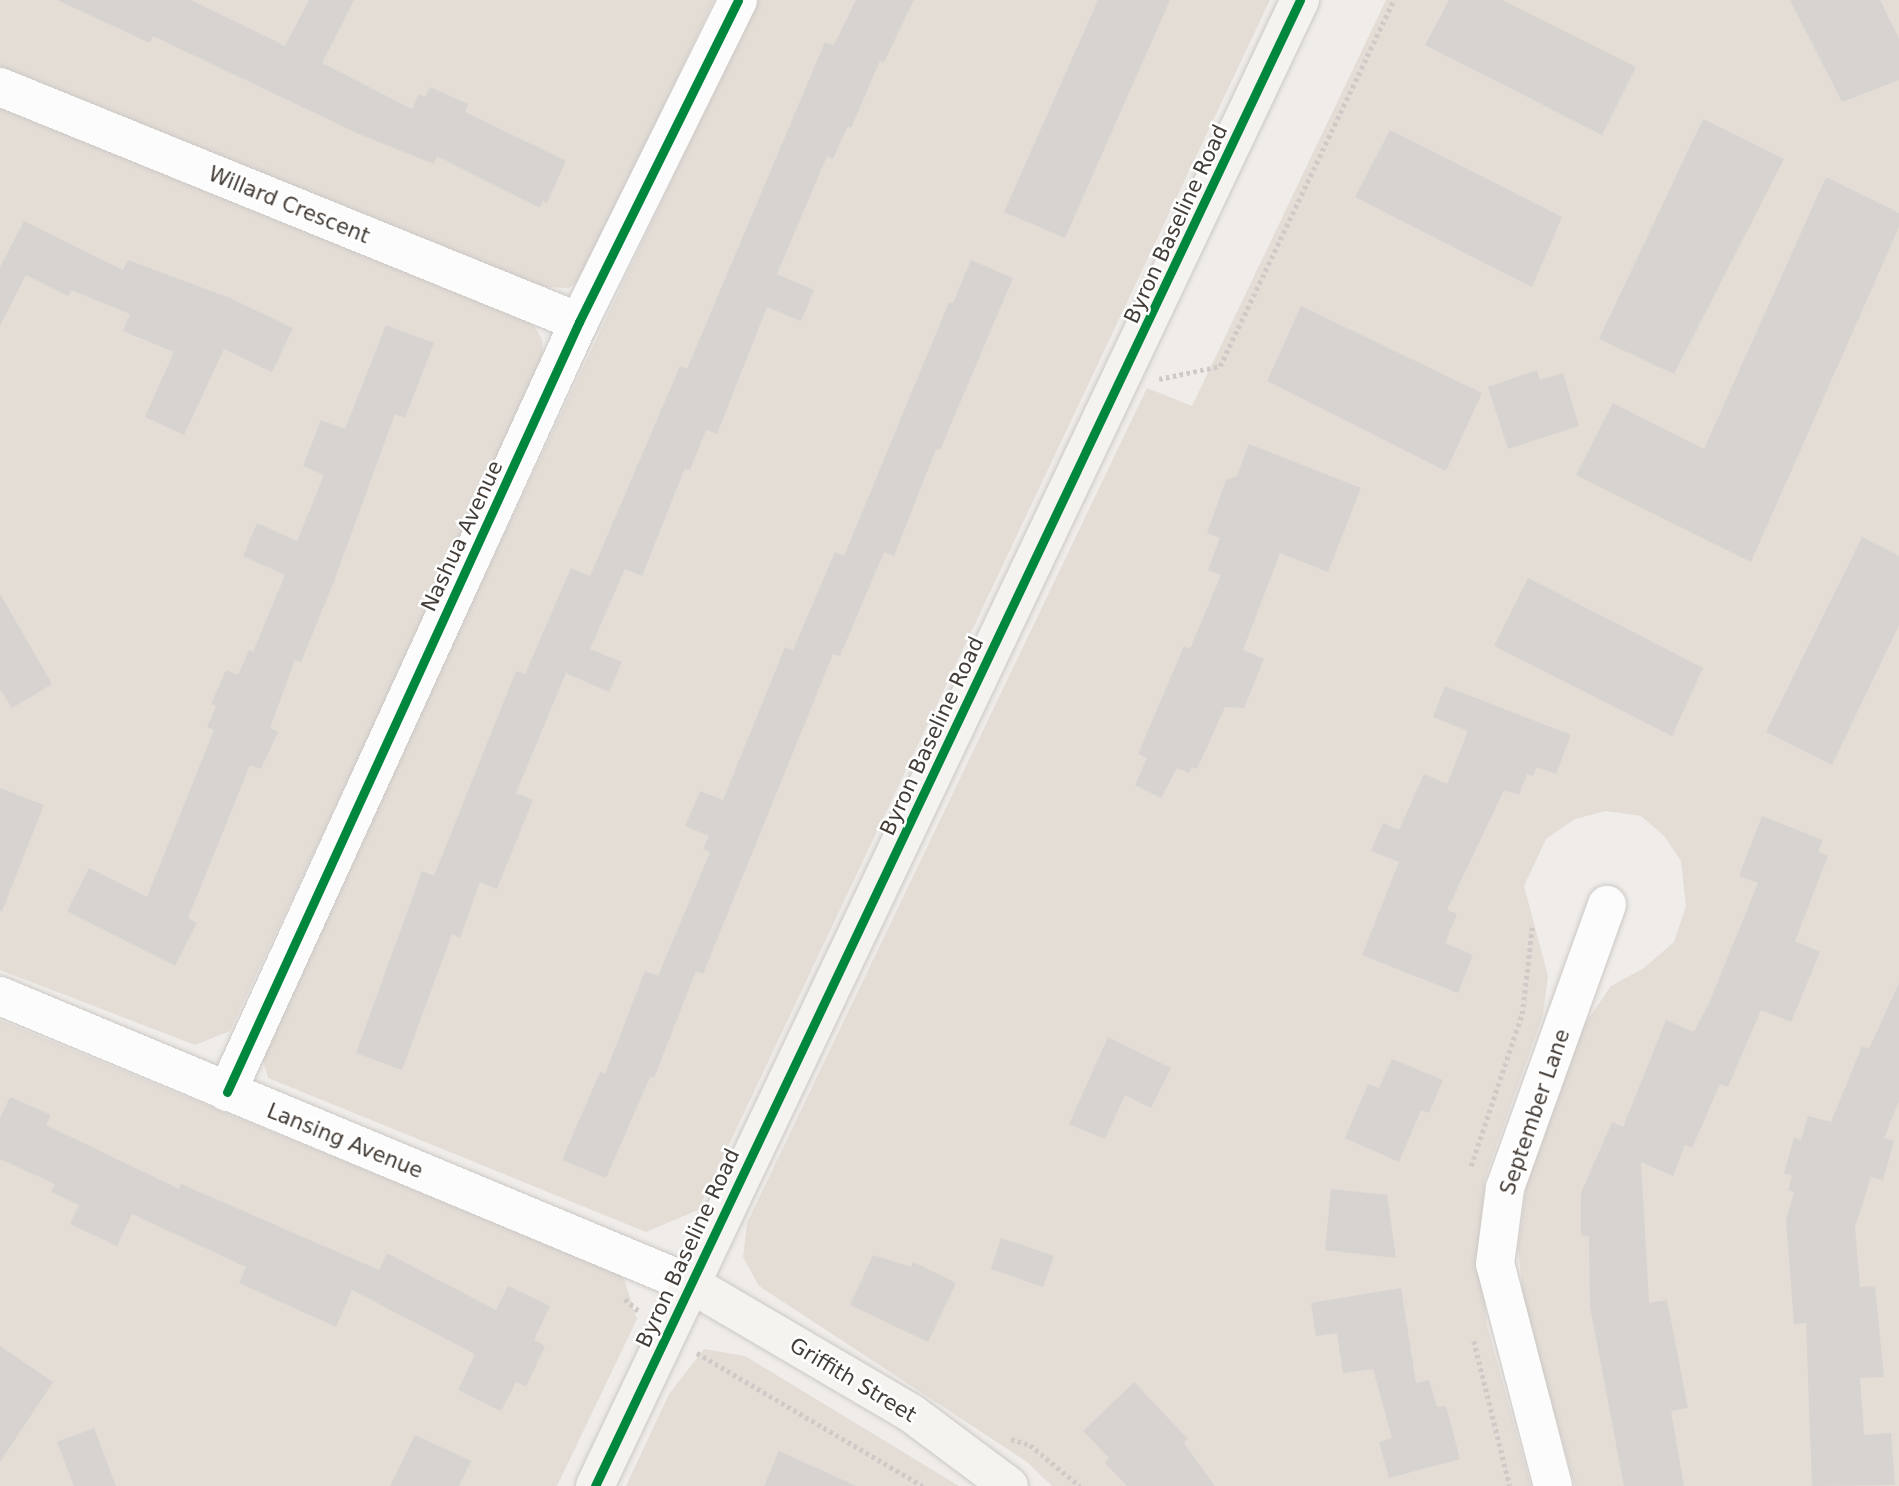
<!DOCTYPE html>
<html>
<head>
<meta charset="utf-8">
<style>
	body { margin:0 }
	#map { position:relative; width:1899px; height:1486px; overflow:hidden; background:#efece9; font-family:"DejaVu Sans",sans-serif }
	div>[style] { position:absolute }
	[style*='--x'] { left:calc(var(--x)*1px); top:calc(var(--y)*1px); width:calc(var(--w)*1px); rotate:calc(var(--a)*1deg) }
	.residential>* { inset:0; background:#e3ddd6 }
	.building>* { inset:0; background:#d7d3d0 }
	.path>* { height:4.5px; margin-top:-2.25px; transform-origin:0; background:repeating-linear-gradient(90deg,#cdcac7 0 3.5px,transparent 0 7px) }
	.roads { filter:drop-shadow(0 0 2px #ccc8c5) drop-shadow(0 0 2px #ccc8c5) }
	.street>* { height:38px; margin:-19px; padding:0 19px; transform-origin:19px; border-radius:19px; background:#fdfcfc }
	.secondary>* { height:38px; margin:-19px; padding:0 19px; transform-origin:19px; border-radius:19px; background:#f5f3ef }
	.cycleway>* { height:9px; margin:-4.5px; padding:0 4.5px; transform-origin:4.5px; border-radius:4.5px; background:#00873e }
	span { translate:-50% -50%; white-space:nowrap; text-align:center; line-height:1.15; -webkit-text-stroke:5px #fff; paint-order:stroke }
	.street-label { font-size:21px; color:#443c36 }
</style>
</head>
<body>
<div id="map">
	<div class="residential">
		<i style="clip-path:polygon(0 0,714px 0,584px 277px,569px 288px,541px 287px,0 67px)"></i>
		<i style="clip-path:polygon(757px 0,1270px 0,698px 1210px,646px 1232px,268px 1078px,262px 1057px,272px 1024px)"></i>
		<i style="clip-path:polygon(1386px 0,1899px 0,1899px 1486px,1575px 1486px,1524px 1306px,1518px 1247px,1528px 1173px,1582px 1028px,1611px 986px,1644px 968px,1674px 942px,1686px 906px,1681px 861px,1664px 836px,1641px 816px,1606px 811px,1575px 819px,1546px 839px,1524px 886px,1548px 976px,1543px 1015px,1485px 1178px,1479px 1251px,1487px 1325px,1531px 1486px,1052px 1486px,1027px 1462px,759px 1286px,743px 1257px,747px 1223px,1147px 388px,1192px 406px)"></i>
		<i style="clip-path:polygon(0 106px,532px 323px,542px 339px,544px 363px,230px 1031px,195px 1045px,0 970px)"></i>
		<i style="clip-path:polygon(0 1020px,623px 1276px,637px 1319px,557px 1486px,0 1486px)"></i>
		<i style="clip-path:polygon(704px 1349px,745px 1356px,959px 1486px,626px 1486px,669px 1394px)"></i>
	</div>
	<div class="building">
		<i style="clip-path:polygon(57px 0,191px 0,285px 46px,309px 0,354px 0,322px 63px,412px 109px,419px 94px,425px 97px,430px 87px,468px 104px,465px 112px,566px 161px,547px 203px,543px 201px,540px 208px,437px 156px,434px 164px,359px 134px,153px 36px,150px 43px)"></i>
		<i style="clip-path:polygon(856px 0,914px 0,884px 62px,880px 61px,851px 128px,848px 126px,833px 159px,827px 156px,777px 274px,814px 290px,801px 321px,767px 307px,717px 434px,706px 430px,690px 470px,685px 468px,642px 576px,625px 569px,590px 649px,622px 662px,609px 692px,566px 673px,516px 793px,533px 800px,497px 889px,480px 882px,460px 938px,452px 934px,402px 1070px,356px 1053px,422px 871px,434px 876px,516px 671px,525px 674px,571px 568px,590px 576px,680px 366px,687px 369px,825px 42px,834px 45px)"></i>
		<i style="clip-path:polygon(1098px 0,1170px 0,1065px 238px,1004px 212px)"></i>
		<i style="clip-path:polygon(1449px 0,1502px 0,1636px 67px,1602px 135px,1425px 45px)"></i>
		<i style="clip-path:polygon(1790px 0,1880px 0,1899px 39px,1899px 80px,1842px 102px)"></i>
		<i style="clip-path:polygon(1703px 119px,1784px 159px,1674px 374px,1599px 339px)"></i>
		<i style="clip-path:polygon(1390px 130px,1562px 217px,1532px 287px,1355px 197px)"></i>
		<i style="clip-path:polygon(1826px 177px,1899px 213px,1899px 227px,1751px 562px,1576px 475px,1613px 403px,1704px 449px)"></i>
		<i style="clip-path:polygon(24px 221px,123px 270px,128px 260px,230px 298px,293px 328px,272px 372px,224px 349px,184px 435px,145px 417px,174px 352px,123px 331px,130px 314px,71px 290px,68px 296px,26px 275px,0 326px,0 267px)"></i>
		<i style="clip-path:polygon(971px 260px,1013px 278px,940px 450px,936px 449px,894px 556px,884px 552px,840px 656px,833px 654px,703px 974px,696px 971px,654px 1078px,650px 1077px,606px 1178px,562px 1160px,600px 1072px,605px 1074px,645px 971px,658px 976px,710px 852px,703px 849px,709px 836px,685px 826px,700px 791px,723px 800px,785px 647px,793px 650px,835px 552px,844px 556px,949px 302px,953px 303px)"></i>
		<i style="clip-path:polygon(1301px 306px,1482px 393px,1446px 471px,1267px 381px)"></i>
		<i style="clip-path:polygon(386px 325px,434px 343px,405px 418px,395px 414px,333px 584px,301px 662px,295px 660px,270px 728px,278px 732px,261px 769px,250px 765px,188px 918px,197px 923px,175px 966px,67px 911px,89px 868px,147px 897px,214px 730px,207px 727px,216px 706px,211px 704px,226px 670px,238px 675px,249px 650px,253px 652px,285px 575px,243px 556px,257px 523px,297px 541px,324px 475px,303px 466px,321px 420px,345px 429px)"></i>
		<i style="clip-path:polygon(1537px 370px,1540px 380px,1563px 373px,1579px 426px,1508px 449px,1488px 387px)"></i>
		<i style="clip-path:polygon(1249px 444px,1361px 488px,1328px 572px,1280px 553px,1243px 650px,1264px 659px,1244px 708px,1225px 707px,1197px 769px,1192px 767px,1189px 773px,1177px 768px,1161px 798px,1135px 785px,1147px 758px,1138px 754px,1184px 646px,1190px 649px,1221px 575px,1208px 570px,1220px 538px,1207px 533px,1226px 480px,1237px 476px)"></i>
		<i style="clip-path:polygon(1862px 537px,1899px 556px,1899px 625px,1832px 765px,1766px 732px)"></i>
		<i style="clip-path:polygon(1528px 578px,1703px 668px,1672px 736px,1494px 646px)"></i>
		<i style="clip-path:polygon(0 594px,52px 684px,12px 708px,0 689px)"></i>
		<i style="clip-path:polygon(1445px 686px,1571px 735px,1556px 774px,1537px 767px,1533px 776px,1527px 774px,1519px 795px,1504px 790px,1447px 910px,1457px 914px,1445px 943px,1473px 955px,1458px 993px,1362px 955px,1399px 862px,1371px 851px,1383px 823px,1399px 830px,1424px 774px,1447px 784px,1468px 731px,1433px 717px)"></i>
		<i style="clip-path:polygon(0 788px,44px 805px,2px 911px,0 911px)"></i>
		<i style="clip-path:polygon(1762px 816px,1823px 840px,1818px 852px,1828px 856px,1795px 941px,1820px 952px,1791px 1022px,1761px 1010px,1728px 1087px,1720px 1084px,1692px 1148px,1685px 1145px,1673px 1176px,1641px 1162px,1649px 1303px,1667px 1300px,1688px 1408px,1671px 1411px,1684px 1486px,1624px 1486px,1590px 1307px,1589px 1237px,1581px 1235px,1581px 1193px,1612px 1122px,1623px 1127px,1666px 1020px,1694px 1032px,1709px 1003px,1758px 883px,1739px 876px)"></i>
		<i style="clip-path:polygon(1899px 983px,1899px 1101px,1884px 1138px,1894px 1141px,1883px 1180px,1871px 1177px,1855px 1227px,1860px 1287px,1875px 1286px,1884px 1377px,1860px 1378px,1864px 1435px,1891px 1433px,1895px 1485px,1812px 1486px,1806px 1323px,1794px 1324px,1786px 1220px,1794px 1192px,1788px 1190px,1792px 1176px,1784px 1173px,1794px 1138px,1801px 1140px,1808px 1116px,1831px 1122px,1862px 1046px,1869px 1049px)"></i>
		<i style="clip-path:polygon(1108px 1037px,1171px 1068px,1151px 1108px,1125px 1095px,1105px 1139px,1069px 1124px)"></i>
		<i style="clip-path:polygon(1392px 1059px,1443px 1080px,1429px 1113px,1421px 1110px,1399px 1162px,1345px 1138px,1368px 1084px,1379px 1088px)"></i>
		<i style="clip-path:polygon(10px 1097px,51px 1115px,46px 1125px,179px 1189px,181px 1184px,379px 1270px,387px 1253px,496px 1310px,508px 1286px,550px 1306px,534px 1340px,545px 1346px,526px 1387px,516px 1382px,501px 1411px,458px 1390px,475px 1354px,352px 1290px,336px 1327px,239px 1283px,246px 1267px,132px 1214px,117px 1246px,70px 1224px,79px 1205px,51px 1192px,55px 1184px,0 1159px,0 1118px)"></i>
		<i style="clip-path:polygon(1331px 1189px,1387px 1195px,1396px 1258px,1325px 1250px)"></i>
		<i style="clip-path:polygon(1001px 1238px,1054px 1256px,1043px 1287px,991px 1269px)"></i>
		<i style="clip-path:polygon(873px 1255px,911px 1267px,913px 1262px,956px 1283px,928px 1342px,850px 1305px)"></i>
		<i style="clip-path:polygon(1401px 1288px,1416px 1383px,1429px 1380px,1437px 1407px,1446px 1406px,1460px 1459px,1389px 1478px,1379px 1442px,1392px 1438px,1373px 1369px,1343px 1373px,1337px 1333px,1316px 1336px,1311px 1303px)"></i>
		<i style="clip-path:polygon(0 1346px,53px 1382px,0 1462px)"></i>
		<i style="clip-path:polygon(1134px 1382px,1188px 1439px,1184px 1443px,1215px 1486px,1127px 1486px,1105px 1463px,1109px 1458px,1083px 1431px)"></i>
		<i style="clip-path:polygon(94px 1428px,116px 1486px,74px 1486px,57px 1442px)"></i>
		<i style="clip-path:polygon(415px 1435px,471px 1461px,459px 1486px,390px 1486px)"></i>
		<i style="clip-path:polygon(779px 1451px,856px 1486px,764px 1486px)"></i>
	</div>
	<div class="path">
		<i style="--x:1159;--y:379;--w:62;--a:-12"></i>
		<i style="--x:1220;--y:366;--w:405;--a:-64.6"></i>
		<i style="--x:1471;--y:1166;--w:160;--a:-71.5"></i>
		<i style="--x:1522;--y:1014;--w:87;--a:-83.4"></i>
		<i style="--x:625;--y:1299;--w:18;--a:41"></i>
		<i style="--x:1474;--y:1341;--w:149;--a:76.1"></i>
		<i style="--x:697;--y:1353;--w:262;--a:30.5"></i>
		<i style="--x:1011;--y:1439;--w:20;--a:18"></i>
		<i style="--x:1030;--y:1445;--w:65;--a:39.4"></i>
	</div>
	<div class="roads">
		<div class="street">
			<i style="--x:0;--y:87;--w:625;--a:22.09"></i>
			<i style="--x:0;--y:996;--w:749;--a:22.63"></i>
			<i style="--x:227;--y:1092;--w:847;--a:-65.43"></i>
			<i style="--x:579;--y:322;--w:359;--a:-63.7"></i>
			<i style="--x:1553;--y:1486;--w:229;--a:-104.6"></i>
			<i style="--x:1495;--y:1264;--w:77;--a:-82.5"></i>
			<i style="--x:1505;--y:1188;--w:301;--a:-70.2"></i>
		</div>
		<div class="secondary">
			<i style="--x:691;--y:1284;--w:255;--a:30.4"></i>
			<i style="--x:911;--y:1413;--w:122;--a:36.7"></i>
			<i style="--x:595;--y:1486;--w:1645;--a:-64.62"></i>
		</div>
	</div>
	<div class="cycleway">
		<i style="--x:227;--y:1092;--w:847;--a:-65.43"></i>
		<i style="--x:579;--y:322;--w:359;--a:-63.7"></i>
		<i style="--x:595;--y:1486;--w:1645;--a:-64.62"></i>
	</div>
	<div class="street-label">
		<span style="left:289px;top:205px;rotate:22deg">Willard Crescent</span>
		<span style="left:1176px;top:224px;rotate:-65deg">Byron Baseline Road</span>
		<span style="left:462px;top:536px;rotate:-65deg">Nashua Avenue</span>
		<span style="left:932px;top:736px;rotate:-65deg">Byron Baseline Road</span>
		<span style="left:1535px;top:1112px;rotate:-71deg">September Lane</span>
		<span style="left:345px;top:1141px;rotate:22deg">Lansing Avenue</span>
		<span style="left:688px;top:1248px;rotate:-65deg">Byron Baseline Road</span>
		<span style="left:853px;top:1380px;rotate:31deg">Griffith Street</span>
	</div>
</div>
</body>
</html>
